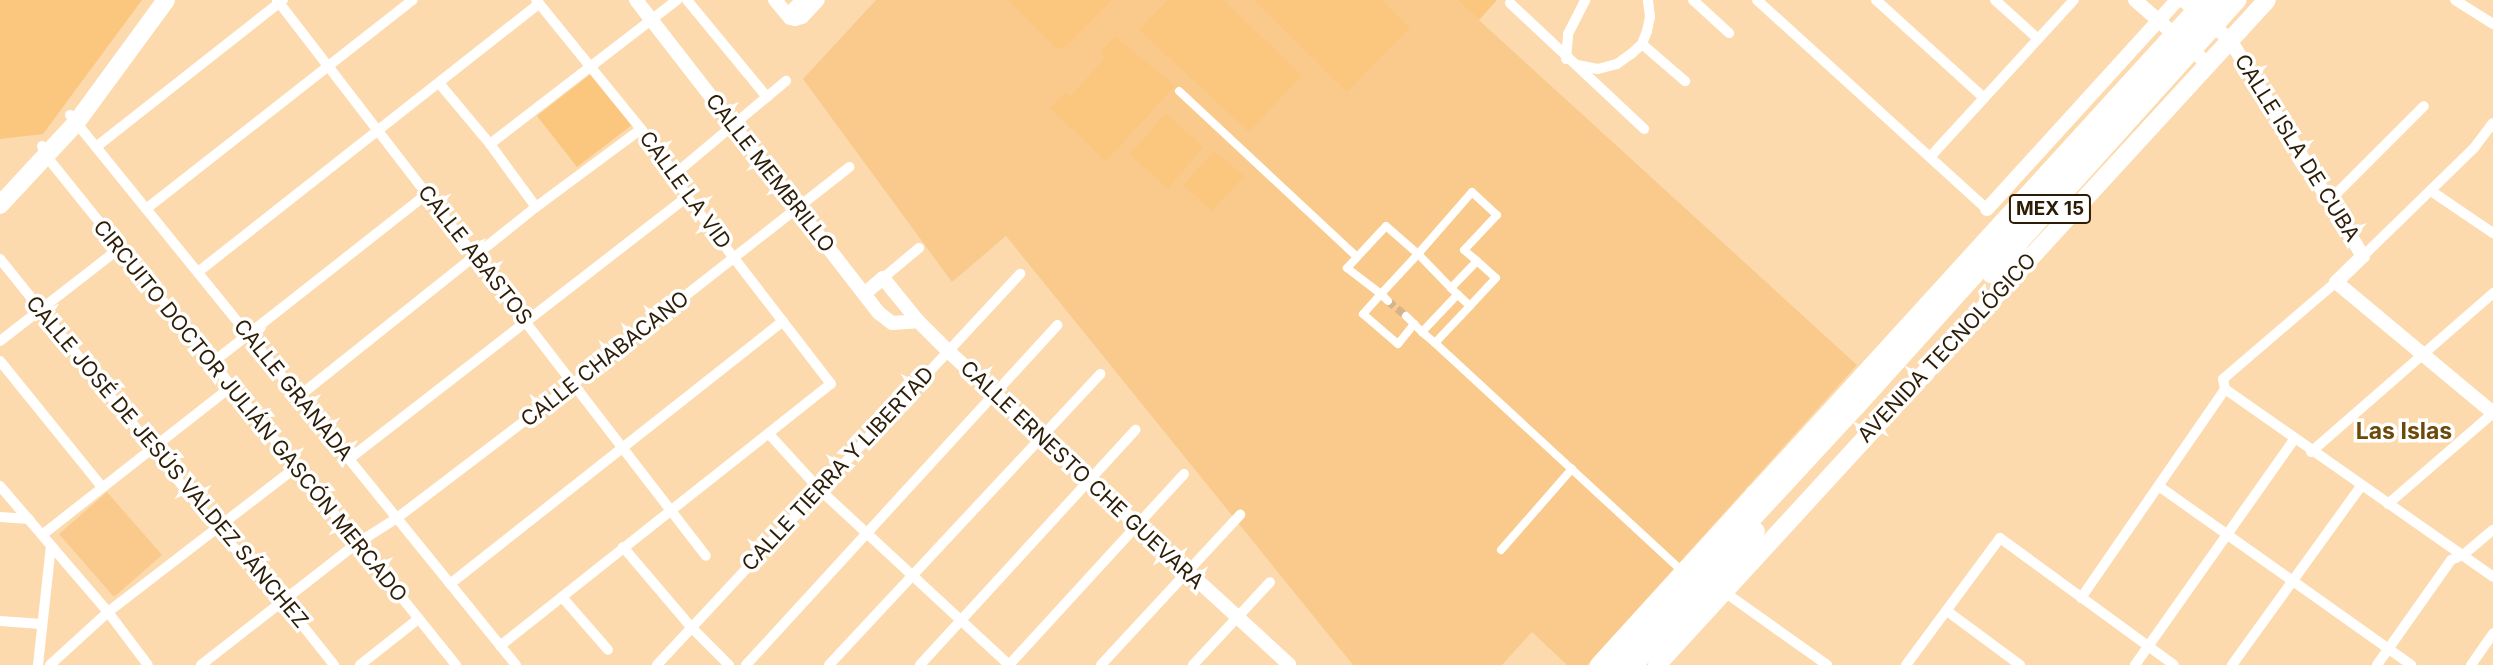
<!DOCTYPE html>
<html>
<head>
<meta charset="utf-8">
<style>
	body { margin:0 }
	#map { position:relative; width:2493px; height:665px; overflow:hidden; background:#fcdaad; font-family:Inter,sans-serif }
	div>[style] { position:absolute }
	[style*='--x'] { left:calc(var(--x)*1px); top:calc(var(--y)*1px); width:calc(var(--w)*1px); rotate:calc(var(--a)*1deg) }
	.built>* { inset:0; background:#f9ca8b }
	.green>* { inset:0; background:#fbc77f }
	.pedestrian-tunnel>* { height:8px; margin-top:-4px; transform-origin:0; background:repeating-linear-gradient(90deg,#d3b48c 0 8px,transparent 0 12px) }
	.pedestrian>* { height:8px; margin:-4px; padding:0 4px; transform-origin:4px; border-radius:4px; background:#fff }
	.minor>* { height:10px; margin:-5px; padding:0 5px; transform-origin:5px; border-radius:5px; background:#fff }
	.tertiary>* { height:14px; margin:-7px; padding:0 7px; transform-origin:7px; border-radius:7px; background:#fff }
	.primary>* { height:18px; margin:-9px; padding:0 9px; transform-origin:9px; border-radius:9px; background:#fff }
	.trunk>* { height:18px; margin:-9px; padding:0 9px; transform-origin:9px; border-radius:9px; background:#fff }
	span { translate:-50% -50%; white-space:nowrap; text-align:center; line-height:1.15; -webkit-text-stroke:7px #fff; paint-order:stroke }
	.shield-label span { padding:2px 5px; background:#fff; border:2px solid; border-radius:5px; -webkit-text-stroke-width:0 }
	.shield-label { font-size:19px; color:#2d1d06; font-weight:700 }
	.street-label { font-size:21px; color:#2d1d06 }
	.neighbourhood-label { font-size:23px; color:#6d490c; font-weight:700 }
</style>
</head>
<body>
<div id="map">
	<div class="built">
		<i style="clip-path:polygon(876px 0,1457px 0,1857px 365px,1587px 665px,1567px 665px,1532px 632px,1502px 665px,1353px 665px,1006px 236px,952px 282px,803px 79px)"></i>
		<i style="clip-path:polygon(107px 492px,162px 555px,114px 597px,59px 534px)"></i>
	</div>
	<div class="green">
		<i style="clip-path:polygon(0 0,142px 0,43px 134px,0 139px)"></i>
		<i style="clip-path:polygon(1007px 0,1112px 0,1066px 47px,1057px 48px)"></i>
		<i style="clip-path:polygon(1168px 0,1223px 0,1302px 75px,1249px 132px,1139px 30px)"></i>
		<i style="clip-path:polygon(1254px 0,1383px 0,1410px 28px,1347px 92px)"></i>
		<i style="clip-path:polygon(1457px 0,1497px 0,1479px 20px)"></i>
		<i style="clip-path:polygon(1115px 36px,1175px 86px,1106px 161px,1050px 108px,1066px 92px,1071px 96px,1105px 58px,1100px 53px)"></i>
		<i style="clip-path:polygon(592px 73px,632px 125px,577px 167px,537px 116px)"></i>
		<i style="clip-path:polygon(1166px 114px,1203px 147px,1168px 189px,1130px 154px)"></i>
		<i style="clip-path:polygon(1214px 151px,1244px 176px,1212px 211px,1183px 185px)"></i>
	</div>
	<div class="pedestrian-tunnel">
		<i style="--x:1388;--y:301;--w:23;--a:40"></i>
	</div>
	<div class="pedestrian">
		<i style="--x:1179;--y:91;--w:243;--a:43"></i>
		<i style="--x:1386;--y:226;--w:43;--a:41.2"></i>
		<i style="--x:1418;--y:254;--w:54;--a:132.8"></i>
		<i style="--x:1381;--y:294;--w:43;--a:-142.6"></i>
		<i style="--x:1347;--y:268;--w:57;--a:-47.1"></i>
		<i style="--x:1451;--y:288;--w:47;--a:-134.1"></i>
		<i style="--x:1418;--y:254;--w:82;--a:-48.9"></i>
		<i style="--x:1472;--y:192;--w:34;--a:43"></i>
		<i style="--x:1497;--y:215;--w:48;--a:133.3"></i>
		<i style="--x:1464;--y:250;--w:17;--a:40"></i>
		<i style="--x:1388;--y:301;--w:10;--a:-135"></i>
		<i style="--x:1381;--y:294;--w:27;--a:132"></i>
		<i style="--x:1363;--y:314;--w:46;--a:40.6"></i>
		<i style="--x:1398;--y:344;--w:26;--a:-51"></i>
		<i style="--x:1414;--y:324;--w:11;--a:45"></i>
		<i style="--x:1470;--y:306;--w:26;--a:-137"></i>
		<i style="--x:1451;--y:288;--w:37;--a:-46"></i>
		<i style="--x:1477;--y:261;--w:25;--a:42"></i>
		<i style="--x:1496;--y:278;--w:38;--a:133"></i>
		<i style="--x:1470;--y:306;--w:51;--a:133.4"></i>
		<i style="--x:1435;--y:343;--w:338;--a:42.7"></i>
		<i style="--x:1406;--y:316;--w:11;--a:45"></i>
		<i style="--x:1435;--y:343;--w:17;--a:-140"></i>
		<i style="--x:1422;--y:332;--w:52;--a:-46.5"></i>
		<i style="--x:1501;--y:550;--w:108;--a:-48.8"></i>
	</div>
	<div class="minor">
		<i style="--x:277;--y:0;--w:702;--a:52.35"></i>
		<i style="--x:687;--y:0;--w:126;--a:50.5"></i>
		<i style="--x:1693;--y:0;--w:49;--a:42.5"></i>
		<i style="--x:1757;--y:0;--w:311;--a:42.3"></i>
		<i style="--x:1876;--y:0;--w:146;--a:42.2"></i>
		<i style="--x:1995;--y:0;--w:58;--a:42.2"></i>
		<i style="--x:2455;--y:0;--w:45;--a:32.3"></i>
		<i style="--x:1510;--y:3;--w:184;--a:43.2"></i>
		<i style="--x:1642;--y:44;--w:57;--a:40.7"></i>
		<i style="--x:1566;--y:59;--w:25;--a:-85"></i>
		<i style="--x:1568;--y:34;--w:38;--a:-63"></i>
		<i style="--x:1577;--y:65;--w:21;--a:11"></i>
		<i style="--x:1598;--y:69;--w:20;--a:-15"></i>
		<i style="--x:1617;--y:64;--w:17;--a:-36"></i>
		<i style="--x:1631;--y:54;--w:15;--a:-42"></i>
		<i style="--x:1642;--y:44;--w:14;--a:-69"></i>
		<i style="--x:1647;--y:31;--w:14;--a:-78"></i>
		<i style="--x:1650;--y:17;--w:17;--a:-97"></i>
		<i style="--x:439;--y:83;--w:80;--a:50.1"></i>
		<i style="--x:490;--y:144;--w:78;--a:53.9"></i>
		<i style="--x:70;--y:115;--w:708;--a:50.96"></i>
		<i style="--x:490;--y:144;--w:236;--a:-37.6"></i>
		<i style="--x:42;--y:146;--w:12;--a:66"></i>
		<i style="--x:47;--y:157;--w:652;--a:51.16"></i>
		<i style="--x:96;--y:147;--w:238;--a:-38.2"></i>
		<i style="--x:1930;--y:157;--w:213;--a:-47.5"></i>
		<i style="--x:675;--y:174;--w:145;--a:-40"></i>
		<i style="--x:2431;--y:191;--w:75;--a:34.1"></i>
		<i style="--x:2329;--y:201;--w:134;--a:-45"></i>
		<i style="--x:146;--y:209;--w:339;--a:-38.1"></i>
		<i style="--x:2363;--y:256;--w:155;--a:-44.2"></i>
		<i style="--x:2474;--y:148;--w:31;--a:-53"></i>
		<i style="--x:0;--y:259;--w:345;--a:51.2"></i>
		<i style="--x:216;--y:528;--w:99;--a:47.5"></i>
		<i style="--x:283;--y:601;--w:82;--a:51.4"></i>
		<i style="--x:198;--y:272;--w:434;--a:-38.2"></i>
		<i style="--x:883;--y:278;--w:47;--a:-39.8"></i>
		<i style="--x:0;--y:341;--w:152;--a:-37.8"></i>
		<i style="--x:0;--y:361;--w:162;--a:51"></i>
		<i style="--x:212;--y:363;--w:273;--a:-38.2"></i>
		<i style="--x:2225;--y:389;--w:327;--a:35"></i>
		<i style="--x:2225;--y:389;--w:10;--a:-101"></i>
		<i style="--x:2223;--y:379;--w:149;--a:-40.6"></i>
		<i style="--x:298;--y:397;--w:305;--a:-38.6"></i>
		<i style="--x:536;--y:207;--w:131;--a:-36.6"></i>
		<i style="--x:769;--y:434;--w:74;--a:47.7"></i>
		<i style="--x:819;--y:489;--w:259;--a:42.8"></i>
		<i style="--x:2311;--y:452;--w:242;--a:-41.1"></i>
		<i style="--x:349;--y:459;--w:428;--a:-37.8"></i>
		<i style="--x:0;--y:486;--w:166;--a:49.4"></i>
		<i style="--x:108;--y:612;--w:66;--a:53"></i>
		<i style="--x:2160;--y:487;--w:308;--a:35.3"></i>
		<i style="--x:2388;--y:504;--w:139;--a:-40.9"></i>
		<i style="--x:0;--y:517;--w:29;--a:4"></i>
		<i style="--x:42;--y:535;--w:240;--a:-38.1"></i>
		<i style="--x:623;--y:547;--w:105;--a:49.6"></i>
		<i style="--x:691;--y:627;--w:54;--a:45"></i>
		<i style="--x:450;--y:584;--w:424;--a:-38.3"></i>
		<i style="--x:1723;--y:591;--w:128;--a:35.4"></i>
		<i style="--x:562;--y:597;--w:70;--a:49"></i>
		<i style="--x:2081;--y:598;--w:254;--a:-55.4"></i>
		<i style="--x:1947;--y:611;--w:91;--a:36.5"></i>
		<i style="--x:0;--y:621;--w:41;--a:4.2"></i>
		<i style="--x:500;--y:646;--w:422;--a:-38.4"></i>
		<i style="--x:831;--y:384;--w:236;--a:-127.6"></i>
		<i style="--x:687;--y:197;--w:26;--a:-118"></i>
		<i style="--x:675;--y:174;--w:56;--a:-127.1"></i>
		<i style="--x:641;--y:129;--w:166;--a:-129.1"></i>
		<i style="--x:38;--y:665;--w:120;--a:-83.8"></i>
		<i style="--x:50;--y:665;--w:79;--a:-42.4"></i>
		<i style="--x:108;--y:612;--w:236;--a:-37.6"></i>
		<i style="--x:201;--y:665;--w:197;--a:-38"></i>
		<i style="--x:356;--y:544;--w:49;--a:-32.4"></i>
		<i style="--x:397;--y:518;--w:223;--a:-37.3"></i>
		<i style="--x:574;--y:383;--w:350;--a:-38.1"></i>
		<i style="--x:360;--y:665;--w:73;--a:-38.3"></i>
		<i style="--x:657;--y:665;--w:534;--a:-47.13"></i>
		<i style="--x:746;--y:665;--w:461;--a:-47.5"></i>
		<i style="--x:829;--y:665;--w:398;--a:-47"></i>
		<i style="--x:920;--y:665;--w:319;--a:-47.5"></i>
		<i style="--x:1009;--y:665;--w:259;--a:-47.5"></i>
		<i style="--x:1101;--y:665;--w:205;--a:-47.2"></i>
		<i style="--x:1193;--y:665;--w:113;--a:-47.1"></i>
		<i style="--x:1906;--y:665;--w:158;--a:-53.5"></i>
		<i style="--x:2000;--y:538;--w:215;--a:36.1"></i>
		<i style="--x:2135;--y:665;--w:276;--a:-54.8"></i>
		<i style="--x:2232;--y:665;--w:221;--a:-54.2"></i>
		<i style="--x:2377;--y:665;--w:128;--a:-54.8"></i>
		<i style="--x:2451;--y:560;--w:13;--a:-23"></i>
		<i style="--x:2463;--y:555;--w:39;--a:-40"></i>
		<i style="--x:2471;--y:665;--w:39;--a:-55"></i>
	</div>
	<div class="tertiary">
		<i style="--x:636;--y:0;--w:396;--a:52.2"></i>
		<i style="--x:879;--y:313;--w:16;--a:38"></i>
		<i style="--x:892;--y:323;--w:26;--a:-4"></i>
		<i style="--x:775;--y:0;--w:23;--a:50"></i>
		<i style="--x:790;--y:18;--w:5;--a:11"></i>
		<i style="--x:795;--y:19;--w:7;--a:-16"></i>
		<i style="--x:802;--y:17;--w:23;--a:-47"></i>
		<i style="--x:2135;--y:0;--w:97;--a:41.2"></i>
		<i style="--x:2183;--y:0;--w:62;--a:40.4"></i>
		<i style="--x:2230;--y:40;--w:254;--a:58.4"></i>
		<i style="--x:2363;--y:256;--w:37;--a:136"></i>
		<i style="--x:2336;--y:282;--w:204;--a:39.8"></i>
		<i style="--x:794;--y:9;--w:13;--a:-45"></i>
		<i style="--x:1987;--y:209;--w:282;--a:-47.7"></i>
		<i style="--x:864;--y:294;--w:25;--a:-40"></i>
		<i style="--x:883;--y:278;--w:55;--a:50.9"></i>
		<i style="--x:918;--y:321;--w:41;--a:45"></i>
		<i style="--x:947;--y:350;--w:465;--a:42.6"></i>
	</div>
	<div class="primary">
		<i style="--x:0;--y:205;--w:112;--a:-47.2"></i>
		<i style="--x:76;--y:123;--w:152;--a:-53.8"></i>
		<i style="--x:1599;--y:665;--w:900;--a:-47.66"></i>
		<i style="--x:1657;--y:665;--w:902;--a:-47.47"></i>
	</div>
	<div class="trunk">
		<i style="--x:2008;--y:255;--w:343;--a:-48"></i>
		<i style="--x:1991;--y:274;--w:46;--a:-24.3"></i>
		<i style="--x:1743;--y:523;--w:31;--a:-69"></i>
		<i style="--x:1659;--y:639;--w:33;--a:-20"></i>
		<i style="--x:1617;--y:665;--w:353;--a:-47.2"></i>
		<i style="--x:1857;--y:406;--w:546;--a:-48.04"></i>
		<i style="--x:1634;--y:665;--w:181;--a:-47.7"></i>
	</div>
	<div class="shield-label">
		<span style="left:2050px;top:209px">MEX 15</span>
	</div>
	<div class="street-label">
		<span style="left:2297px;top:148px;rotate:58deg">CALLE ISLA DE CUBA</span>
		<span style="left:770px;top:173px;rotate:52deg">CALLE MEMBRILLO</span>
		<span style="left:685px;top:190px;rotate:54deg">CALLE LA VID</span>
		<span style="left:475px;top:255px;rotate:52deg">CALLE ABASTOS</span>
		<span style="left:1947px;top:348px;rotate:-47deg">AVENIDA TECNOLÓGICO</span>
		<span style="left:605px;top:359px;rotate:-38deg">CALLE CHABACANO</span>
		<span style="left:293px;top:390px;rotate:51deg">CALLE GRANADA</span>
		<span style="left:250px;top:411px;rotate:51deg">CIRCUITO DOCTOR JULIÁN GASCÓN MERCADO</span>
		<span style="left:167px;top:462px;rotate:50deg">CALLE JOSÉ DE JESÚS VALDEZ SÁNCHEZ</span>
		<span style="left:838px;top:469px;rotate:-47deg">CALLE TIERRA Y LIBERTAD</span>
		<span style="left:1082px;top:475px;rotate:43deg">CALLE ERNESTO CHE GUEVARA</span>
	</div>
	<div class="neighbourhood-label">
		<span style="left:2404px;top:431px">Las Islas</span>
	</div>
</div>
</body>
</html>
